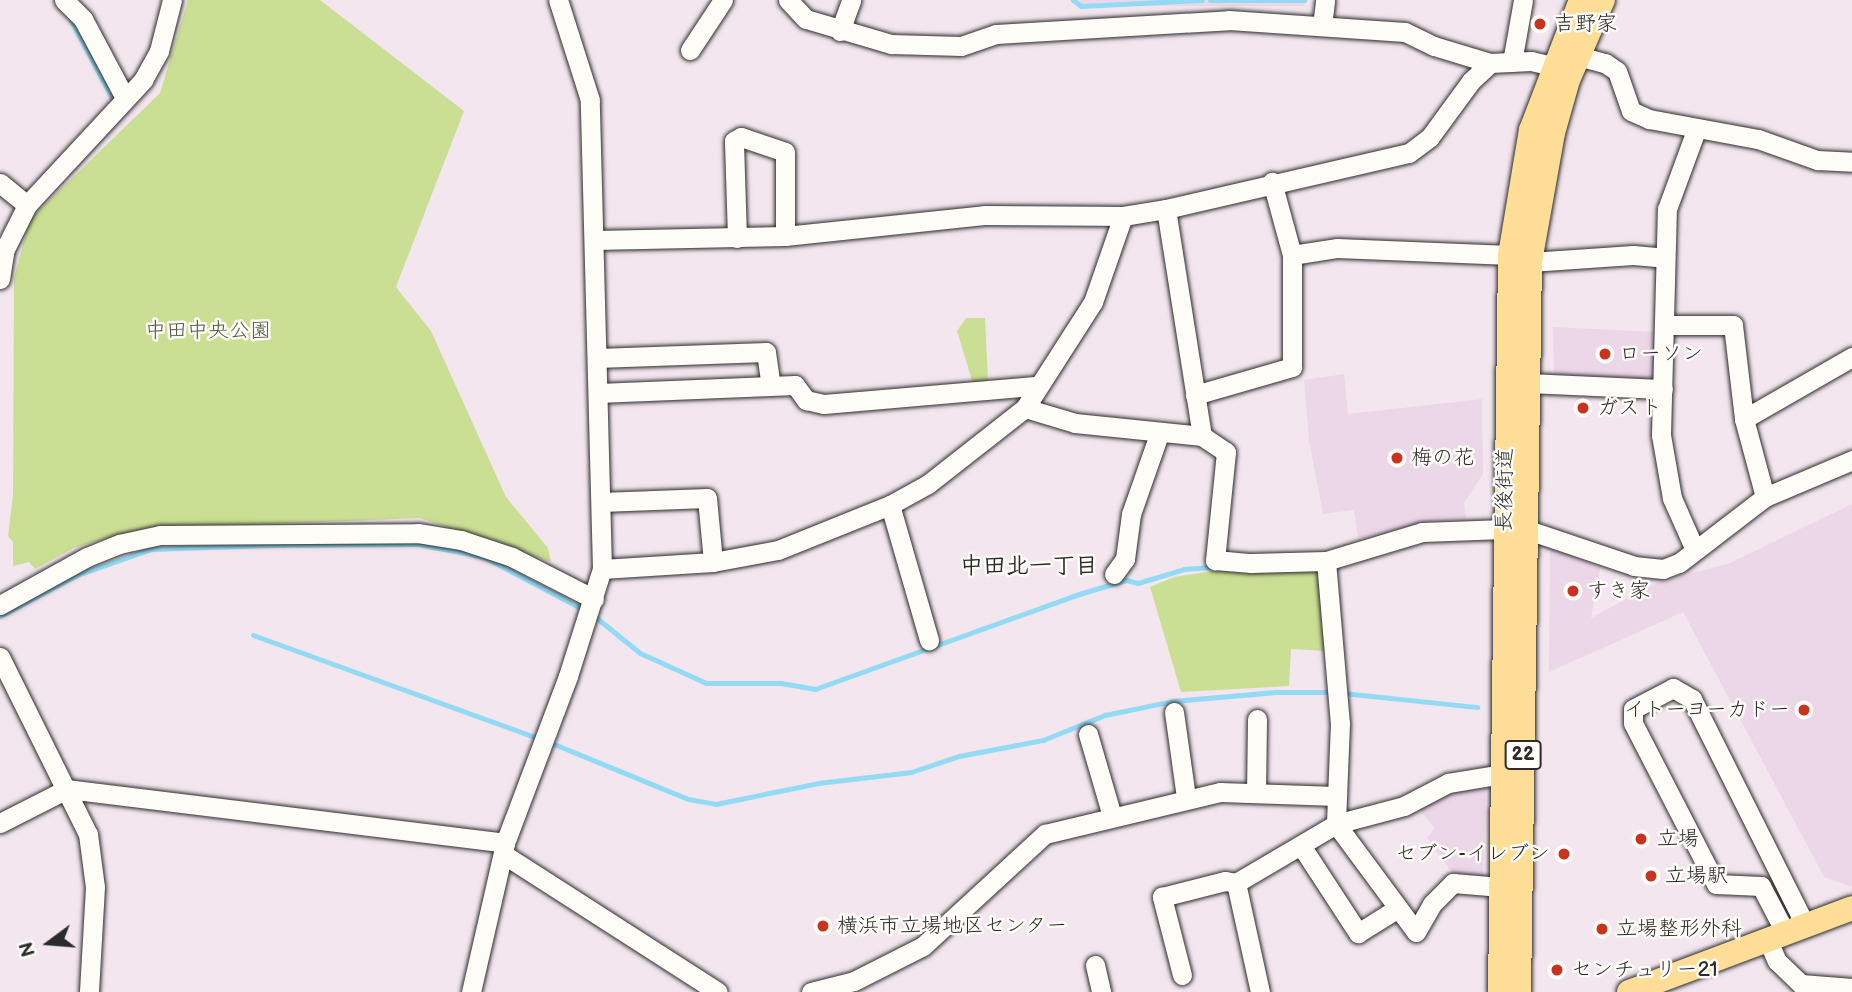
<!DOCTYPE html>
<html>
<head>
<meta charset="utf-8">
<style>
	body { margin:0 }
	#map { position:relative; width:1852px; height:992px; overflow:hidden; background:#f3e6ef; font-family:"Balsamiq Sans","Klee One",sans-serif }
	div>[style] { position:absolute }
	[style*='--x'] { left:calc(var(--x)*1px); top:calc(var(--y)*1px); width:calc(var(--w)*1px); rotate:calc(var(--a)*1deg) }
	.built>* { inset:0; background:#ecd7e9 }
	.green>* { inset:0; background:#cbdf94 }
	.stream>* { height:5px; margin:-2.5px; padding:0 2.5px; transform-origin:2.5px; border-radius:2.5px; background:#93daf5 }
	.roads { filter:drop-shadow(0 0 2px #2b2b2b) drop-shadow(0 0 2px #2b2b2b) }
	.minor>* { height:19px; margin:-9.5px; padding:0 9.5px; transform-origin:9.5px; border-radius:9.5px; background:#fdfcf7 }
	.major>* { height:24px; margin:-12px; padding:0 12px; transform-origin:12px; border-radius:12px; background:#fedd96 }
	.dots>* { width:19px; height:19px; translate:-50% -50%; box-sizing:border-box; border:4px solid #fdfcf7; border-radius:50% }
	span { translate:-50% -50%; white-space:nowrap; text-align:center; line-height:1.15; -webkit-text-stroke:5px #fdfcf7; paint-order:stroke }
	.shield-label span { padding:2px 5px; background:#fdfcf7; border:2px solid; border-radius:5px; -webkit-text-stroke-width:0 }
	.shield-label { font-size:19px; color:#2b2b2b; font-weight:700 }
	.poi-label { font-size:21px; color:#2b2b2b }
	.left { translate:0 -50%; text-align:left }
	.right { translate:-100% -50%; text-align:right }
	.park-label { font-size:21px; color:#535845 }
	.street-label { font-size:21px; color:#2b2b2b }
	.neighbourhood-label { font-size:23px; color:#2b2b2b; font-weight:700 }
	.north { position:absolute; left:14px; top:908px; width:70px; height:70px; -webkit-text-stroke:5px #fdfcf7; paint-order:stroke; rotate:254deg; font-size:19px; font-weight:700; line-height:28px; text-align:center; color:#2b2b2b }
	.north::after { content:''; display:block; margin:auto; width:24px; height:32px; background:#2b2b2b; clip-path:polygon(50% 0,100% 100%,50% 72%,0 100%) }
</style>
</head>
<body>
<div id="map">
	<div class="built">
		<i style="clip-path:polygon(1078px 0,1308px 0,1304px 6px,1079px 6px)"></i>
		<i style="clip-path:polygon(1553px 327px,1656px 332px,1656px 377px,1651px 381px,1554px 377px)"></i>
		<i style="clip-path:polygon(1344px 374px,1348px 414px,1482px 399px,1483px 474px,1464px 503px,1466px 519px,1431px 521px,1358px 539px,1354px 510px,1323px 514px,1309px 441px,1304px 380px)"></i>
		<i style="clip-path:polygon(1852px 504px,1852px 887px,1824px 877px,1683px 612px,1549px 672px,1550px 544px,1600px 569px,1591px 618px,1654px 584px,1730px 563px)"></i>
		<i style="clip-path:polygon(1486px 783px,1483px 877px,1455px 876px,1427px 838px,1435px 828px,1416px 806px,1424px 798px)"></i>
	</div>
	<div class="green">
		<i style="clip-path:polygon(188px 0,320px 0,464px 111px,396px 287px,431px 331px,506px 497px,548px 548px,551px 562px,420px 518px,173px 528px,121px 534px,74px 548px,35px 569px,29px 562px,13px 566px,13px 542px,8px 536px,13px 495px,14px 278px,30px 219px,160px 93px)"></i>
		<i style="clip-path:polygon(966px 318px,985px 318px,988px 381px,973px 384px,957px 331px)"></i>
		<i style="clip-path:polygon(1319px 570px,1328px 651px,1291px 649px,1289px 686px,1181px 692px,1150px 587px,1174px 577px,1213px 571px)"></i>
	</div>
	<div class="stream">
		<i style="--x:1073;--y:0;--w:10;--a:37"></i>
		<i style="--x:1081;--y:6;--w:121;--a:-2.8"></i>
		<i style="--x:1210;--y:0;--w:94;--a:0"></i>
		<i style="--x:71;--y:20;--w:88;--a:62.3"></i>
		<i style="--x:593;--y:615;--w:60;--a:39"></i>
		<i style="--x:640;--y:653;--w:72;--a:24.4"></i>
		<i style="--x:706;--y:683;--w:75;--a:0"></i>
		<i style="--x:781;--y:683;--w:35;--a:10"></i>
		<i style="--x:815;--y:689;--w:281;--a:-19.8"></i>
		<i style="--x:1079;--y:594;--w:49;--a:-16.6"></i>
		<i style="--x:1126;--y:580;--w:12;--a:14"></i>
		<i style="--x:1138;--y:583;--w:48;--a:-16.9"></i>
		<i style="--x:1184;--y:569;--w:31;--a:-4"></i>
		<i style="--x:0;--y:616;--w:87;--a:-28"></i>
		<i style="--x:77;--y:575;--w:78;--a:-19.4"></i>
		<i style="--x:151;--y:549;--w:119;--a:-1.9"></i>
		<i style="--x:270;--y:545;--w:148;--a:-0.4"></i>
		<i style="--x:418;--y:544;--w:38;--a:11"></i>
		<i style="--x:455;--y:551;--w:30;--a:12"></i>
		<i style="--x:484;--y:557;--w:113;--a:27.9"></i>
		<i style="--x:253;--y:635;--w:305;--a:19.9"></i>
		<i style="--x:1343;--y:693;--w:135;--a:6"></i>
		<i style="--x:549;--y:742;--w:150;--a:22.3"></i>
		<i style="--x:688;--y:799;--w:28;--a:10"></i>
		<i style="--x:716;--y:804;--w:104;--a:-11.6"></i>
		<i style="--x:818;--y:783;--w:94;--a:-6.7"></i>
		<i style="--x:911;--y:772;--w:51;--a:-18.4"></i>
		<i style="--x:959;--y:756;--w:86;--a:-10.8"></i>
		<i style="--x:1043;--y:740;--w:67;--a:-22"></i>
		<i style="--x:1105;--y:715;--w:69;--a:-11.6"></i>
		<i style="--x:1173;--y:701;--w:103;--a:-5"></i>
		<i style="--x:1276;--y:692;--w:57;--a:0"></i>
	</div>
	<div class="roads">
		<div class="minor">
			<i style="--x:64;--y:0;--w:27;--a:45"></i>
			<i style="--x:83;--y:19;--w:89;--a:62"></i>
			<i style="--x:788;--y:0;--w:26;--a:47"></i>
			<i style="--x:806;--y:19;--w:89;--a:16.4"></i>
			<i style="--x:891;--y:44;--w:70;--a:1.6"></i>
			<i style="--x:961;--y:46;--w:37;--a:-19"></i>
			<i style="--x:996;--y:34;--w:233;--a:-3.4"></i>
			<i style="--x:1229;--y:20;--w:176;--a:3.9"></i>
			<i style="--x:1405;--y:32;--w:32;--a:26"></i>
			<i style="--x:1434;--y:46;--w:59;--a:16.9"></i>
			<i style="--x:1490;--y:63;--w:41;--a:-2.8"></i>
			<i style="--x:1531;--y:61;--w:23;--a:13"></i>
			<i style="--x:1322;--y:26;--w:26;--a:-83"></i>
			<i style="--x:840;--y:31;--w:33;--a:-70"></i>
			<i style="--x:690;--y:50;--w:60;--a:-56.6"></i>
			<i style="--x:1578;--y:56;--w:28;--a:15"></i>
			<i style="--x:1605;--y:63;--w:14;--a:34"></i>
			<i style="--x:1617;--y:71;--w:42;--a:70.7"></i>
			<i style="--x:1631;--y:111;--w:20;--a:24"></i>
			<i style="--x:1649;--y:119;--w:111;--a:10.4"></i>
			<i style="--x:1758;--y:139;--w:63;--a:19.6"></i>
			<i style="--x:1817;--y:160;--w:35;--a:3"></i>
			<i style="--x:1512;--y:62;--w:63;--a:-79.9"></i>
			<i style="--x:0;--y:183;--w:35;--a:39"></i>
			<i style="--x:1166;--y:209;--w:230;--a:81"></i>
			<i style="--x:737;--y:238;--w:97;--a:-91.8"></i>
			<i style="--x:734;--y:141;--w:8;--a:-30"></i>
			<i style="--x:741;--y:137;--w:46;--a:18.8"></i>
			<i style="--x:785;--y:152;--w:84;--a:90"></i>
			<i style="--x:595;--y:240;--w:190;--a:-1.2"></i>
			<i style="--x:785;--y:236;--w:200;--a:-6"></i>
			<i style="--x:984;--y:215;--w:139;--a:0.4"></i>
			<i style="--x:1123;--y:216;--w:44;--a:-9.2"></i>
			<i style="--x:1166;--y:209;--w:249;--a:-13"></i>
			<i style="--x:1409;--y:153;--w:26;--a:-37"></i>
			<i style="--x:1430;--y:137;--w:69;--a:-53.8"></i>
			<i style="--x:1471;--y:81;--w:26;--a:-43"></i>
			<i style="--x:1292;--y:255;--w:46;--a:-8.8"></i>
			<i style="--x:1337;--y:248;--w:173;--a:2.3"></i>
			<i style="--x:1530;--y:262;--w:103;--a:-3.9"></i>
			<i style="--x:1633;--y:255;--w:32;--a:5"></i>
			<i style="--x:0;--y:279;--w:30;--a:-81"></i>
			<i style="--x:5;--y:249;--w:49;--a:-63.4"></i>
			<i style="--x:27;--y:205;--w:171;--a:-47.1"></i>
			<i style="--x:143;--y:80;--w:33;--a:-61"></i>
			<i style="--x:159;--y:51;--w:53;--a:-75.7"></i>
			<i style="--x:1665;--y:325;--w:68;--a:0"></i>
			<i style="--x:1733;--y:325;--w:95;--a:83.3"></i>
			<i style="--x:1744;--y:419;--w:81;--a:74.9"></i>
			<i style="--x:597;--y:358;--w:169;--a:-2"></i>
			<i style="--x:766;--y:352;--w:34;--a:82"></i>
			<i style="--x:1526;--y:383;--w:137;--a:2.5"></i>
			<i style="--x:598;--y:393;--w:197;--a:-2.3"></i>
			<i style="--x:795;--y:385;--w:19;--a:54"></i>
			<i style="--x:806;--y:400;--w:18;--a:13"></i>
			<i style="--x:824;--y:404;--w:212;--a:-4.9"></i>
			<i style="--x:1195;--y:395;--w:101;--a:-16.1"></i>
			<i style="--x:1292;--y:367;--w:112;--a:-90"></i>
			<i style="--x:1292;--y:255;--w:76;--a:-105.3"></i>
			<i style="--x:1025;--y:408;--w:52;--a:16.7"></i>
			<i style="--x:1075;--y:423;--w:128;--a:5.8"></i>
			<i style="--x:1202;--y:436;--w:29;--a:34"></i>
			<i style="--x:1226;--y:452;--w:109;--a:95.8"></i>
			<i style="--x:1215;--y:560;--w:36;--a:5"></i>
			<i style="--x:1251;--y:563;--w:75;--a:-1.5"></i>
			<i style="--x:1326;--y:561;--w:100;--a:-16.8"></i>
			<i style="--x:1422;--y:532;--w:82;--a:-2.1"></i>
			<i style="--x:1504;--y:529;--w:21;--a:0"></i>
			<i style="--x:1525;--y:529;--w:115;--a:18.7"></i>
			<i style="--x:1634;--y:566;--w:29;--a:6"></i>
			<i style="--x:1663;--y:569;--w:17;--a:-21"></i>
			<i style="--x:1679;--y:563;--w:108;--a:-37.5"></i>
			<i style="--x:1765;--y:497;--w:95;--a:-23"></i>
			<i style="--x:1744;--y:419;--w:125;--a:-29.9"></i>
			<i style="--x:601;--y:502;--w:106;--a:-2.2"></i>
			<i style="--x:707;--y:498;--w:64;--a:84.6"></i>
			<i style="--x:890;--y:505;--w:141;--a:73.9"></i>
			<i style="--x:1695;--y:550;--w:57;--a:-113.9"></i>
			<i style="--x:1672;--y:498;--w:64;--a:-99.9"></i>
			<i style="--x:1661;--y:435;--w:226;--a:-88.5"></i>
			<i style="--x:1667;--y:209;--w:84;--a:-69.8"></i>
			<i style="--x:1326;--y:561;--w:163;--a:85.1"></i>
			<i style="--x:1340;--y:723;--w:101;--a:92.3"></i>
			<i style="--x:1336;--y:824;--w:134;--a:53.5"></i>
			<i style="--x:1416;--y:932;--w:32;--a:-60"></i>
			<i style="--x:1432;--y:904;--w:30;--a:-45"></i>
			<i style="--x:1453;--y:883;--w:48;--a:4.8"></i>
			<i style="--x:602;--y:569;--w:111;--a:-3.6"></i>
			<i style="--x:713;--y:562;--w:66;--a:-10.5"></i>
			<i style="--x:778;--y:550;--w:121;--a:-21.9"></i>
			<i style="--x:890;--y:505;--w:43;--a:-28.9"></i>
			<i style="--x:928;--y:484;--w:123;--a:-38.1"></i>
			<i style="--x:1025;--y:408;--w:126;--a:-57.3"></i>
			<i style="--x:1093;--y:302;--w:91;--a:-70.8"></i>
			<i style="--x:1114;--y:574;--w:19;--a:-54"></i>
			<i style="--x:1125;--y:559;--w:45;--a:-82.4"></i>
			<i style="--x:1131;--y:514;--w:85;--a:-70.7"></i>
			<i style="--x:0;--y:605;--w:99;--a:-28.9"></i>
			<i style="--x:87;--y:557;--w:35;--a:-22"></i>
			<i style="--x:119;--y:544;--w:42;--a:-12.4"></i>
			<i style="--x:160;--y:535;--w:258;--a:-0.4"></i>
			<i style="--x:418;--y:533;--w:44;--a:9.2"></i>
			<i style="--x:461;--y:540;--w:54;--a:18.4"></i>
			<i style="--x:512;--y:557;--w:92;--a:27.1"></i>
			<i style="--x:0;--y:657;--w:198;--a:63.6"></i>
			<i style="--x:88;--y:834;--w:53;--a:82.5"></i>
			<i style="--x:95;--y:887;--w:105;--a:93.3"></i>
			<i style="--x:1174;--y:712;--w:86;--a:82"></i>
			<i style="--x:1088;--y:734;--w:85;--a:73.7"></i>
			<i style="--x:1256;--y:793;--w:74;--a:-89.2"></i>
			<i style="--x:0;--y:823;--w:75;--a:-26.9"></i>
			<i style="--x:67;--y:789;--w:441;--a:7"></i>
			<i style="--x:1302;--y:847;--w:103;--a:56.9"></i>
			<i style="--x:1358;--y:933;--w:47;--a:-32"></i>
			<i style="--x:503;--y:854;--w:255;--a:32.7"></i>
			<i style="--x:1785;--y:932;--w:52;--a:-117.6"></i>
			<i style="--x:1761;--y:886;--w:45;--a:-177.5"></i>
			<i style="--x:1716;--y:884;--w:181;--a:-117.3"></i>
			<i style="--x:1633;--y:723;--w:14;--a:-90"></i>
			<i style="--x:1633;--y:709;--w:45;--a:-27.7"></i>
			<i style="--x:1673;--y:688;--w:22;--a:30"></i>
			<i style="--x:1692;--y:699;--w:253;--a:63.4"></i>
			<i style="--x:1767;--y:938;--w:25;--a:67"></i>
			<i style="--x:1777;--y:961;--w:33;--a:44"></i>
			<i style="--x:1801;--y:984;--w:51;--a:4.5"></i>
			<i style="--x:1095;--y:965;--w:28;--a:77"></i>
			<i style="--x:1182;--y:975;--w:81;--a:-104.4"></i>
			<i style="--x:1162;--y:897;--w:65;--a:-14.3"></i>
			<i style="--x:1225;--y:881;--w:11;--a:10"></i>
			<i style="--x:471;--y:992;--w:153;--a:-77.1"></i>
			<i style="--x:505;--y:843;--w:178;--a:-69.3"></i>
			<i style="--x:568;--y:676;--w:112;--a:-72.4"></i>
			<i style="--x:602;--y:569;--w:469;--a:-91.5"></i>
			<i style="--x:590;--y:100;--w:105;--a:-107.7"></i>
			<i style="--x:811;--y:992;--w:44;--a:-14.3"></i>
			<i style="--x:854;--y:981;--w:77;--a:-26.9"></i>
			<i style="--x:923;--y:946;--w:166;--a:-42.6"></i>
			<i style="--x:1045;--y:834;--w:180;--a:-13.5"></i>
			<i style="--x:1220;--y:792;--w:116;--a:2"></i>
			<i style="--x:1260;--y:992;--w:112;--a:-102.4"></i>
			<i style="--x:1236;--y:883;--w:116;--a:-30.5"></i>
			<i style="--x:1336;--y:824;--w:70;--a:-14.8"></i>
			<i style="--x:1404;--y:806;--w:50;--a:-27.6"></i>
			<i style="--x:1448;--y:783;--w:56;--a:-9.3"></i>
		</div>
		<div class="major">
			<i style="--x:1500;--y:992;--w:737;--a:-89.22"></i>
			<i style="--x:1510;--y:255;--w:127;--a:-80.5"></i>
			<i style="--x:1531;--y:130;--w:139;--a:-69"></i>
			<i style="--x:1519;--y:992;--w:730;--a:-89.14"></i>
			<i style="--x:1530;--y:262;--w:131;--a:-79.9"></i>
			<i style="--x:1553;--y:133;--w:55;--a:-74.2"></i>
			<i style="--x:1568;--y:80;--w:87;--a:-66.4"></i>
			<i style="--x:1629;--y:992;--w:238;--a:-20.6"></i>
		</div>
	</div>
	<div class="dots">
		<i style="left:1540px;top:24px;background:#c8321e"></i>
		<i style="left:1605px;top:354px;background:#c8321e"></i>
		<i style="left:1583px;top:408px;background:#c8321e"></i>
		<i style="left:1397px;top:458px;background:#c8321e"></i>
		<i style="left:1573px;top:591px;background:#c8321e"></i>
		<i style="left:1804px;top:710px;background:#c8321e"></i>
		<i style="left:1641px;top:839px;background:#c8321e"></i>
		<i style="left:1564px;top:854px;background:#c8321e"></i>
		<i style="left:1651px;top:876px;background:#c8321e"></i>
		<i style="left:823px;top:926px;background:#c8321e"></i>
		<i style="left:1602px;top:929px;background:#c8321e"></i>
		<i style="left:1557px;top:970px;background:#c8321e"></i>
	</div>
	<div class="shield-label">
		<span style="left:1523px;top:755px">22</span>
	</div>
	<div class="poi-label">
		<span class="left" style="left:1554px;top:24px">吉野家</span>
		<span class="left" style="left:1619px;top:354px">ローソン</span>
		<span class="left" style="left:1597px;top:408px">ガスト</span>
		<span class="left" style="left:1411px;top:458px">梅の花</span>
		<span class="left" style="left:1587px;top:591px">すき家</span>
		<span class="right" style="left:1790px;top:710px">イトーヨーカドー</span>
		<span class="left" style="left:1657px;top:839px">立場</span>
		<span class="right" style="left:1550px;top:854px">セブン-イレブン</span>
		<span class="left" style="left:1665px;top:876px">立場駅</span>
		<span class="left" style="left:837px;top:926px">横浜市立場地区センター</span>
		<span class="left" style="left:1616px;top:929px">立場整形外科</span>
		<span class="left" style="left:1571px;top:970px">センチュリー21</span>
	</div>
	<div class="park-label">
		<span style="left:208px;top:331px">中田中央公園</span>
	</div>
	<div class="street-label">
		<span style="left:1505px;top:490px;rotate:-89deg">長後街道</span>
	</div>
	<div class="neighbourhood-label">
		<span style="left:1029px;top:566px">中田北一丁目</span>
	</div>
	<div class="north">N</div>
</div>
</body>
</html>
